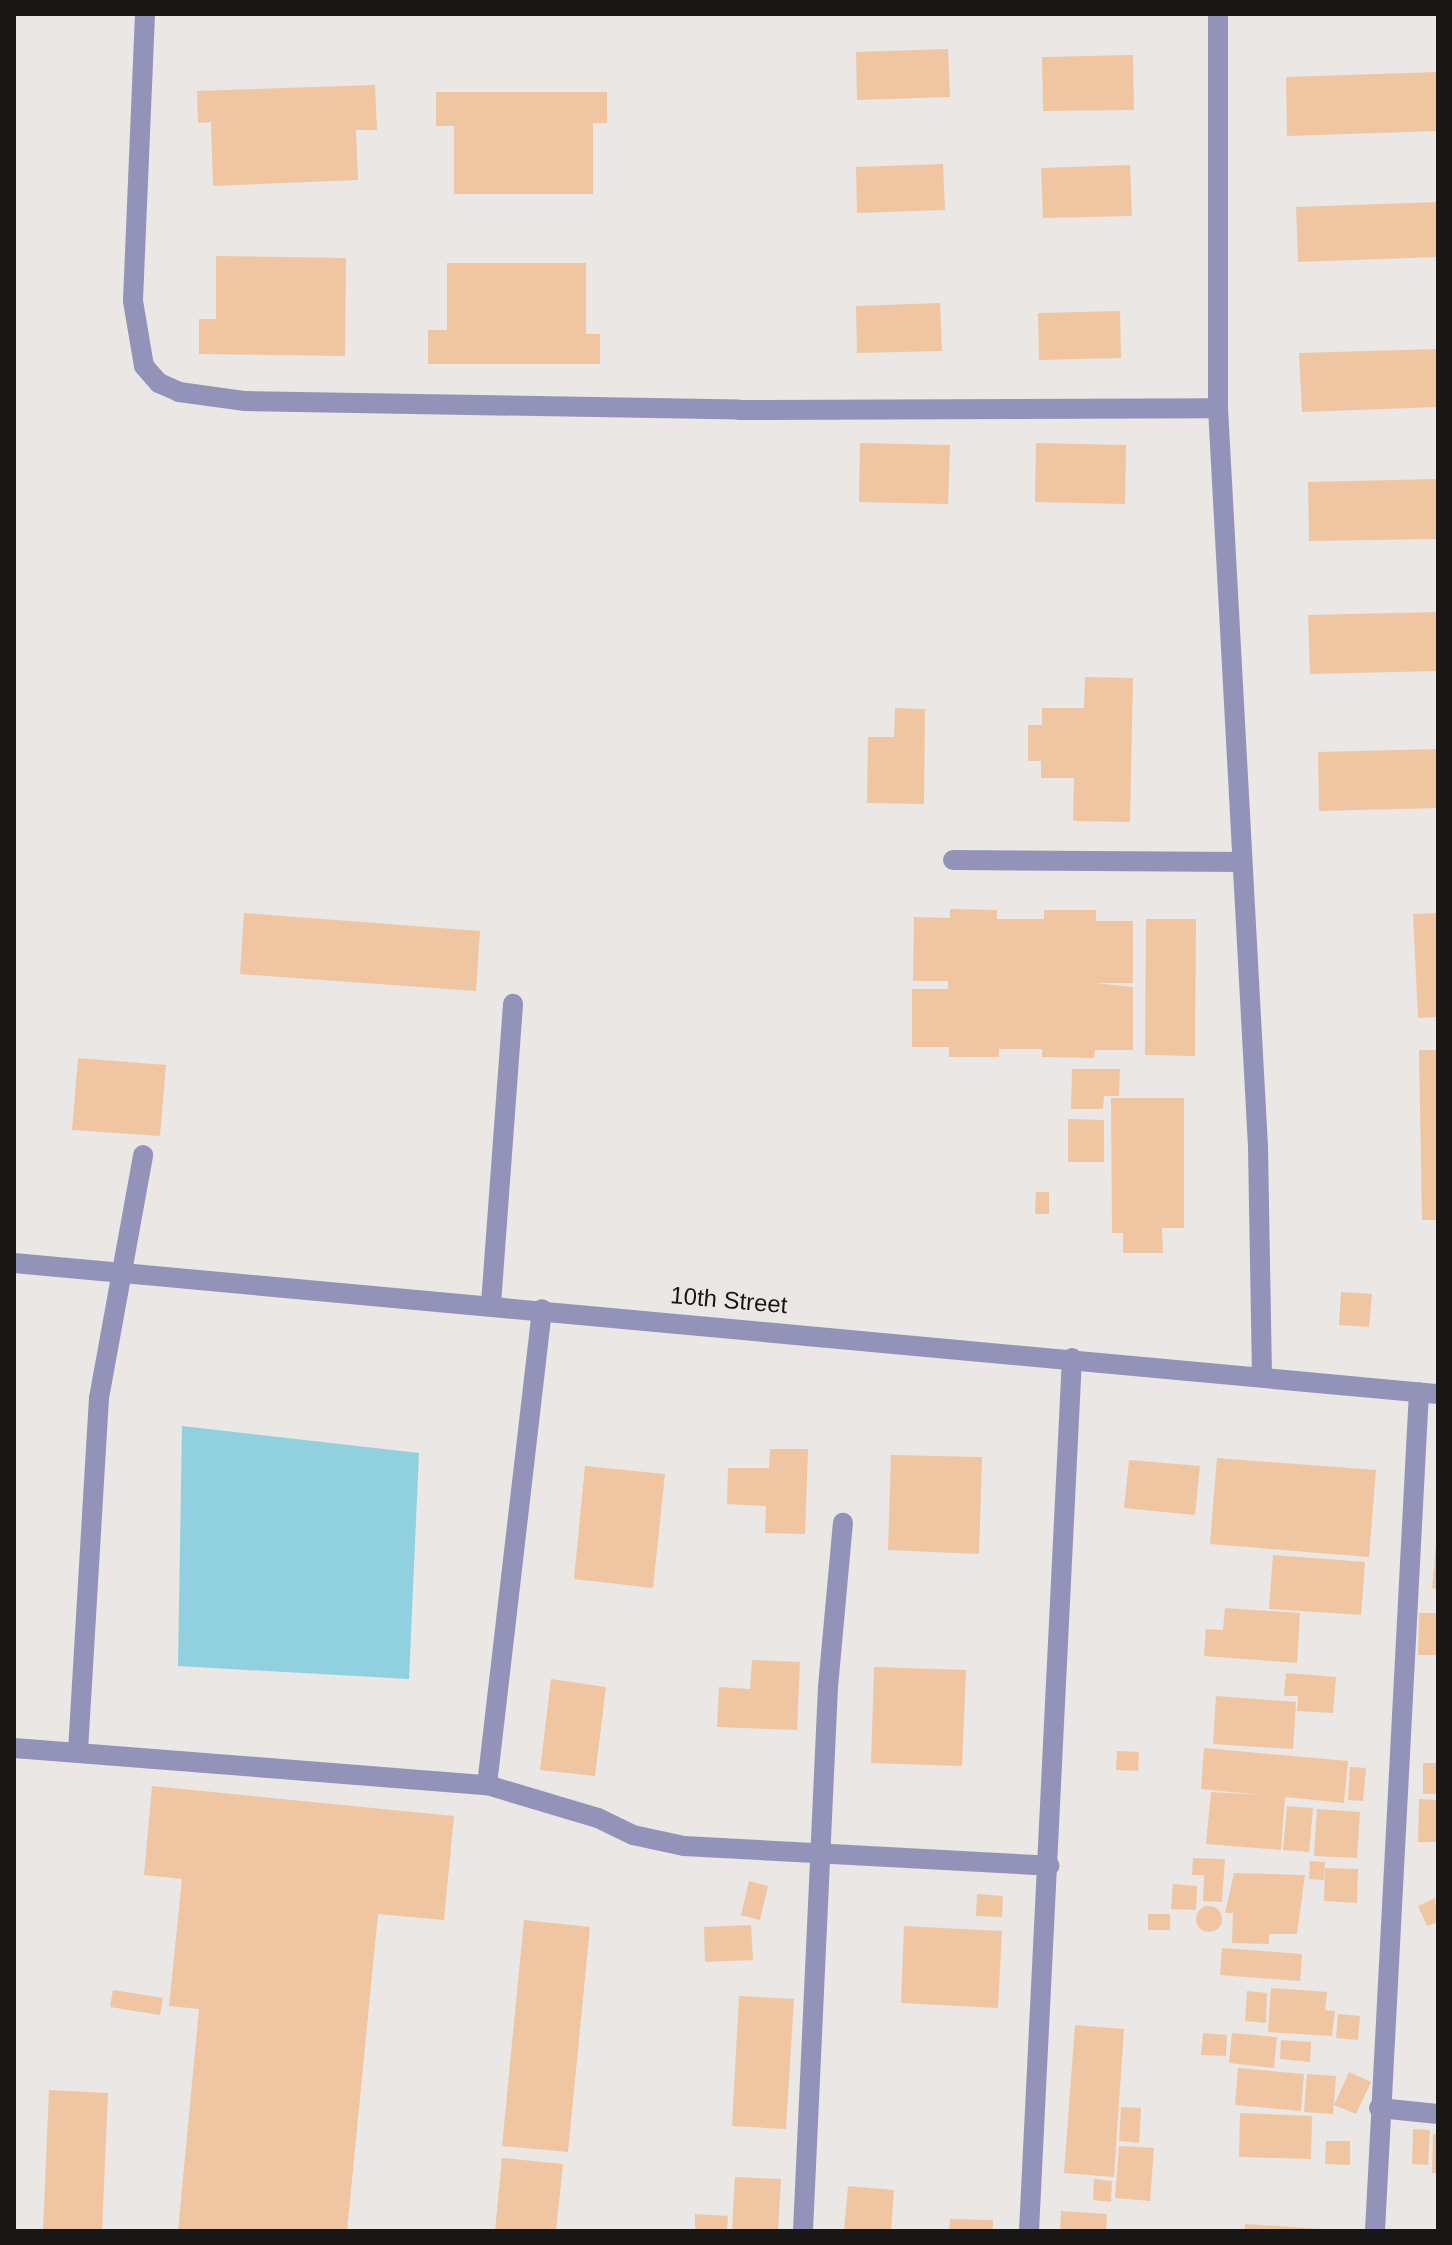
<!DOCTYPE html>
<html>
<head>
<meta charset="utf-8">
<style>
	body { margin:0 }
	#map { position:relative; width:1452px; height:2245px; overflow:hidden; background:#eae7e4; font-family:Helvetica,sans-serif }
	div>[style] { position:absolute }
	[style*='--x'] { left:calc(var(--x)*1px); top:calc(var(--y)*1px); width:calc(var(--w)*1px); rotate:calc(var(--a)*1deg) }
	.water>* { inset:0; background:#91d1df }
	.building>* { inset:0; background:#f0c6a2 }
	.round { border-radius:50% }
	.street>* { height:20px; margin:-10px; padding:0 10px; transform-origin:10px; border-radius:10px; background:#9393ba }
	span { translate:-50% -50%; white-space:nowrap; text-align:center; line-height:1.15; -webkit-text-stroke:6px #eae7e4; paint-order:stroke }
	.street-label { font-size:24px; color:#181716 }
	.frame { position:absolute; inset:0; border:16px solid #181716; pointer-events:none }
</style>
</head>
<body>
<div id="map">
	<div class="water">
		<i style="clip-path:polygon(182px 1426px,419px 1453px,409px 1679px,178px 1666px)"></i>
	</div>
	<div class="building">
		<i style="clip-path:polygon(948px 49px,950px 97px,857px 100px,856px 52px)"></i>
		<i style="clip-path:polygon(1133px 55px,1134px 110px,1043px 111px,1042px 57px)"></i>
		<i style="clip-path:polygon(1438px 72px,1438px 131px,1287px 136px,1286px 77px)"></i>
		<i style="clip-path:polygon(375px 85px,377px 130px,356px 130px,358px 180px,213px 186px,211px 122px,198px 123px,197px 91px)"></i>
		<i style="clip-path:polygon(436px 92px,607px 92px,607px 123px,593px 123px,593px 194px,454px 194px,454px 126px,436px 126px)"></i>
		<i style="clip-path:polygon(943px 164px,945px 210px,857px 213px,856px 167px)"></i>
		<i style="clip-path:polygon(1130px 165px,1132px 216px,1043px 218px,1041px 168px)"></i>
		<i style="clip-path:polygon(1438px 202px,1438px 257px,1298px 262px,1296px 207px)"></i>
		<i style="clip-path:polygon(216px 256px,346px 258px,345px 356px,199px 354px,199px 319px,216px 319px)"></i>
		<i style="clip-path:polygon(447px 263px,586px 263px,586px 334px,600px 334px,600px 364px,428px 364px,428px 330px,447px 330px)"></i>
		<i style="clip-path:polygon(940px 303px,942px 351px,857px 353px,856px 306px)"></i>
		<i style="clip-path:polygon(1120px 311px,1121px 358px,1039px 360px,1038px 313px)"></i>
		<i style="clip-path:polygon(1438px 349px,1438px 407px,1302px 412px,1299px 353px)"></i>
		<i style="clip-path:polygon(860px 443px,950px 445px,948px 504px,859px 502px)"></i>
		<i style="clip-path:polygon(1036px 443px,1126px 445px,1125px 504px,1035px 502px)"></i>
		<i style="clip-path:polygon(1438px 479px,1438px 539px,1309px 541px,1308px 482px)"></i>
		<i style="clip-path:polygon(1438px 612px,1438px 671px,1310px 674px,1308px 615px)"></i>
		<i style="clip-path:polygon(1085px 677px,1133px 678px,1130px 822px,1073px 821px,1074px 778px,1041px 778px,1041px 761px,1028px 761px,1028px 725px,1042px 725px,1042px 708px,1084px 708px)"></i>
		<i style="clip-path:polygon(895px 708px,925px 709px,924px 804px,867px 803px,868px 737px,894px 737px)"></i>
		<i style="clip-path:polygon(1438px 749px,1438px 808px,1319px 811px,1318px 752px)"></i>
		<i style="clip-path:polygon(950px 909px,997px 910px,997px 919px,1044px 919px,1044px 910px,1096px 910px,1096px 921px,1133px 921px,1133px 983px,1095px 983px,1133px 987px,1133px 1050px,1095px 1050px,1094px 1058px,1042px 1057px,1042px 1049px,999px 1049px,999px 1057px,949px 1057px,949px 1047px,912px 1047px,912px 989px,948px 989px,948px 981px,913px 981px,914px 917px,950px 918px)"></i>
		<i style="clip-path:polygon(244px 913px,480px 931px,476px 991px,240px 974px)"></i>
		<i style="clip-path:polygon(1438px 913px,1438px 1017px,1418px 1018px,1413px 914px)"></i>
		<i style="clip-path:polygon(1146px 919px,1196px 919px,1195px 1056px,1145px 1055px)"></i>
		<i style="clip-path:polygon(1419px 1050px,1438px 1050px,1438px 1220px,1422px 1220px)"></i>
		<i style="clip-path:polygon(78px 1058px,166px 1065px,160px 1136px,72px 1130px)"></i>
		<i style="clip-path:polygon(1072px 1069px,1120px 1069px,1119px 1096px,1104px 1096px,1103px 1109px,1071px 1109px)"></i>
		<i style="clip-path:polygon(1111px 1098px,1184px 1098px,1184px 1228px,1162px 1228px,1163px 1253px,1123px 1253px,1123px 1233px,1112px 1233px)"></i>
		<i style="clip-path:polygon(1068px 1119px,1104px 1120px,1104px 1162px,1068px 1162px)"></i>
		<i style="clip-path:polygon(1036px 1192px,1049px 1192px,1049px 1214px,1035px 1214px)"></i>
		<i style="clip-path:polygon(1341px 1292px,1372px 1294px,1369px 1327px,1339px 1325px)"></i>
		<i style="clip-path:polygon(770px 1449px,808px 1449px,805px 1534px,765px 1533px,766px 1506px,727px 1504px,728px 1468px,769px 1468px)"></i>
		<i style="clip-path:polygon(891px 1455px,982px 1457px,979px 1554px,888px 1550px)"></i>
		<i style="clip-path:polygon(1217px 1458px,1376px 1470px,1369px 1557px,1210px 1544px)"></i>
		<i style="clip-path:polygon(1129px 1460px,1200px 1466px,1195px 1515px,1124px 1508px)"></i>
		<i style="clip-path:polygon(585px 1466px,665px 1474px,653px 1588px,574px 1579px)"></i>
		<i style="clip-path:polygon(1436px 1545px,1438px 1545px,1438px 1589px,1432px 1588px)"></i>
		<i style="clip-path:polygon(1273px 1555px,1365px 1562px,1361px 1615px,1269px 1609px)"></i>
		<i style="clip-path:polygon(1225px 1608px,1300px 1613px,1297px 1663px,1204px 1656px,1206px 1629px,1223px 1630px)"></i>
		<i style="clip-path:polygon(1419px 1613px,1438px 1613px,1438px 1655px,1418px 1655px)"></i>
		<i style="clip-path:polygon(752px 1660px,800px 1662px,797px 1730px,717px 1727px,719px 1687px,750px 1689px)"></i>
		<i style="clip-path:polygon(874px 1667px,966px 1670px,962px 1766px,871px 1763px)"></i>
		<i style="clip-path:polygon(1286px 1673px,1336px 1677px,1333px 1713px,1297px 1711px,1298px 1696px,1284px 1696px)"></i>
		<i style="clip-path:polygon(551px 1679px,606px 1687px,595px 1776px,540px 1770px)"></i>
		<i style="clip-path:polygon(1216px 1696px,1296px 1702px,1293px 1749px,1213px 1744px)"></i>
		<i style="clip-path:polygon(1204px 1748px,1348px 1761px,1344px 1803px,1285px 1797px,1281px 1850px,1206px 1844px,1211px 1792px,1261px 1795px,1201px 1789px)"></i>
		<i style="clip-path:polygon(1117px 1751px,1139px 1752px,1138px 1771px,1116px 1770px)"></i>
		<i style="clip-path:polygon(1423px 1763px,1438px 1763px,1438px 1794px,1423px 1794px)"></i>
		<i style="clip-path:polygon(1350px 1767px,1366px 1768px,1363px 1801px,1348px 1800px)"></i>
		<i style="clip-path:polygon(152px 1786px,454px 1816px,444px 1920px,378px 1914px,347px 2231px,178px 2231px,199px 2009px,169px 2006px,182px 1879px,144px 1875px)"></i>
		<i style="clip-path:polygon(1419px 1799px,1438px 1800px,1438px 1842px,1418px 1842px)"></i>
		<i style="clip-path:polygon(1287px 1806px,1313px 1808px,1309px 1852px,1283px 1850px)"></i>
		<i style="clip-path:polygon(1317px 1809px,1360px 1812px,1357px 1858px,1314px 1856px)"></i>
		<i style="clip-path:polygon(1193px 1858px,1225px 1859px,1222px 1902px,1203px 1901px,1204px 1875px,1192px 1875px)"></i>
		<i style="clip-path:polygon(1310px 1861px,1325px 1862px,1324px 1880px,1309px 1879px)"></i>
		<i style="clip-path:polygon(1325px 1868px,1358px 1869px,1357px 1903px,1324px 1901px)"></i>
		<i style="clip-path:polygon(1234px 1873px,1305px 1875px,1297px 1934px,1269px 1934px,1269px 1944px,1232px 1943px,1233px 1913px,1225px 1913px)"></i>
		<i style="clip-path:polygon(749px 1881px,768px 1886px,760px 1920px,741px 1915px)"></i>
		<i style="clip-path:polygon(1173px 1884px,1197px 1886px,1196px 1910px,1171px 1909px)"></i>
		<i style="clip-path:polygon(977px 1894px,1003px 1896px,1002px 1917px,976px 1916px)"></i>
		<i style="clip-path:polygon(1435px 1898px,1438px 1922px,1427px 1926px,1418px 1906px)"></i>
		<i class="round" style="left:1196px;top:1906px;width:26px;height:26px"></i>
		<i style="clip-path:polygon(1148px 1914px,1170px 1914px,1170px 1930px,1148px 1930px)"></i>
		<i style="clip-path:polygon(524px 1920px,590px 1927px,568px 2152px,502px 2146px)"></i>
		<i style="clip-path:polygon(751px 1925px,753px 1960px,705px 1962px,704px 1927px)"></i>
		<i style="clip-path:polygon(904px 1926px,1002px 1931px,998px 2008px,901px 2003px)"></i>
		<i style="clip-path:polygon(1222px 1948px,1302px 1954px,1300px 1981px,1220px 1975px)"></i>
		<i style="clip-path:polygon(1271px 1988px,1327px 1992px,1325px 2010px,1335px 2011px,1332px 2036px,1268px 2032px)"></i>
		<i style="clip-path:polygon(113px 1990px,163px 1998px,160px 2015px,110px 2007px)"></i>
		<i style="clip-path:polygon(1247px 1991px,1267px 1993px,1266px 2023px,1245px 2021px)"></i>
		<i style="clip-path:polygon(739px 1996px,794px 1999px,786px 2129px,732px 2126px)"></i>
		<i style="clip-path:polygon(1338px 2014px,1360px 2016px,1358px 2040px,1336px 2038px)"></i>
		<i style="clip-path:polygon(1075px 2025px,1124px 2029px,1114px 2177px,1064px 2173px)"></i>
		<i style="clip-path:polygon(1203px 2033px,1227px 2035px,1226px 2056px,1201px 2055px)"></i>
		<i style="clip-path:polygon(1232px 2033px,1277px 2037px,1274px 2068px,1229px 2063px)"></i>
		<i style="clip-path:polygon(1281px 2040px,1311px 2042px,1310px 2062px,1280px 2059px)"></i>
		<i style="clip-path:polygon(1238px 2068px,1304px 2074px,1301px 2111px,1235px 2105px)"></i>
		<i style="clip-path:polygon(1349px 2072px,1371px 2082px,1356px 2114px,1334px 2105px)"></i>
		<i style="clip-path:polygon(1307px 2074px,1336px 2076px,1333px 2114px,1304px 2112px)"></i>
		<i style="clip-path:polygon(49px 2090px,108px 2093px,102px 2231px,43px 2231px)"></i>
		<i style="clip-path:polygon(1121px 2107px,1141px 2108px,1139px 2143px,1119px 2141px)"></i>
		<i style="clip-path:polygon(1240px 2113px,1312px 2116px,1311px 2159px,1239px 2157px)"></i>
		<i style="clip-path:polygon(1413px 2129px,1430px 2130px,1428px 2165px,1412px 2164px)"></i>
		<i style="clip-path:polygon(1433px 2134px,1438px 2134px,1438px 2173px,1432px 2173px)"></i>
		<i style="clip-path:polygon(1326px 2141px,1350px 2141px,1350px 2165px,1325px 2164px)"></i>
		<i style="clip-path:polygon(1119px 2146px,1154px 2148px,1150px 2201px,1115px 2198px)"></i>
		<i style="clip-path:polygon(502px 2158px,563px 2164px,556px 2231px,495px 2231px)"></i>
		<i style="clip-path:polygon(735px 2177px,781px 2179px,778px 2231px,732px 2231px)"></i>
		<i style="clip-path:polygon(1094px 2179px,1112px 2181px,1111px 2202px,1093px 2200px)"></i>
		<i style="clip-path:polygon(848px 2186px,894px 2190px,891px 2231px,844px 2231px)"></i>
		<i style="clip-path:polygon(1061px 2211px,1107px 2214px,1106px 2231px,1060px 2231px)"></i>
		<i style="clip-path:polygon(695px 2214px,728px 2216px,727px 2231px,695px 2231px)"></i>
		<i style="clip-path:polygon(950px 2219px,993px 2220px,993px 2231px,949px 2231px)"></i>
		<i style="clip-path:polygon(1245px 2224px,1322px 2229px,1322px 2231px,1245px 2231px)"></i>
	</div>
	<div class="street">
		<i style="--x:145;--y:14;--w:287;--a:92.4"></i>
		<i style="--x:133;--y:301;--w:66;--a:80.4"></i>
		<i style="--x:144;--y:366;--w:23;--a:49"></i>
		<i style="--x:159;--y:383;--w:22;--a:24"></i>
		<i style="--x:179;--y:392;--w:67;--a:7.8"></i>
		<i style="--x:245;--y:401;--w:494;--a:1"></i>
		<i style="--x:739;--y:410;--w:479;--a:-0.2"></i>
		<i style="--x:1218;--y:14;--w:394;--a:90"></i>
		<i style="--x:1218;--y:408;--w:740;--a:86.9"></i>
		<i style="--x:1258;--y:1147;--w:229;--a:89"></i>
		<i style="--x:953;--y:860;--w:289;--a:0.4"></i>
		<i style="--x:14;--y:1263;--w:1430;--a:5.26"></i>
		<i style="--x:491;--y:1304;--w:301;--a:-85.8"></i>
		<i style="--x:14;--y:1748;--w:474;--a:4.5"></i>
		<i style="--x:487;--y:1785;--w:116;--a:16.6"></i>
		<i style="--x:598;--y:1818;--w:39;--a:26"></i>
		<i style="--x:633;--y:1835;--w:52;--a:12.2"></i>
		<i style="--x:684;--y:1846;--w:366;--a:3.1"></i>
		<i style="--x:78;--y:1751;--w:354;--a:-86.6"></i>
		<i style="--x:99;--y:1398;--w:247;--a:-79.7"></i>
		<i style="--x:487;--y:1785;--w:479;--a:-83.4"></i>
		<i style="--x:1379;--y:2108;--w:59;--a:5.8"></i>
		<i style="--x:803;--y:2231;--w:545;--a:-87.37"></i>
		<i style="--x:828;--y:1687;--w:165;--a:-84.8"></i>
		<i style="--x:1029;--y:2231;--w:874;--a:-87.18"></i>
		<i style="--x:1375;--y:2231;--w:840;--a:-87"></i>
	</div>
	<div class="street-label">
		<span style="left:729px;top:1300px;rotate:5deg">10th Street</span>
	</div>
	<div class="frame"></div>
</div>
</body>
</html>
